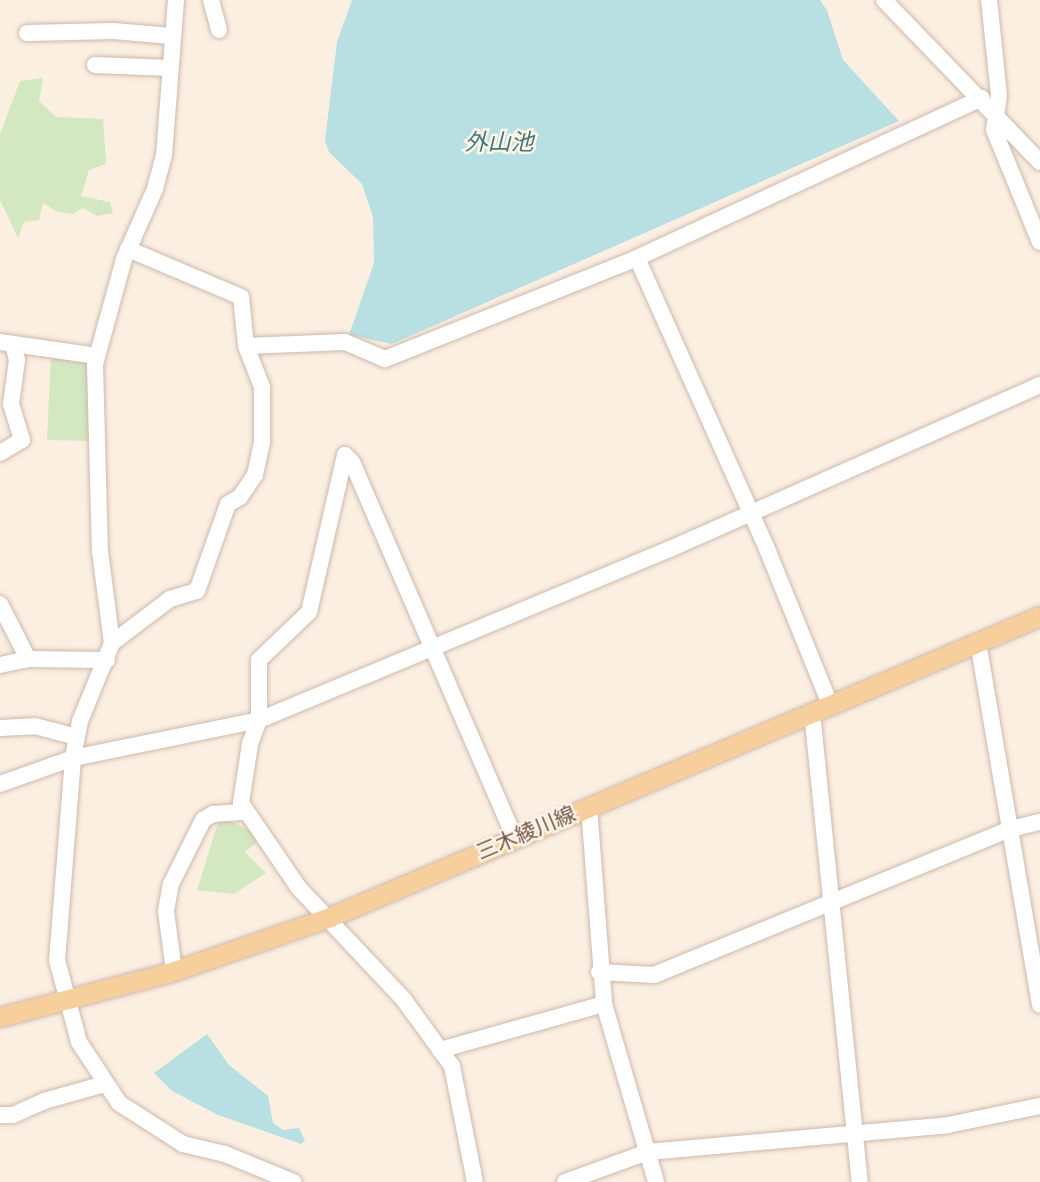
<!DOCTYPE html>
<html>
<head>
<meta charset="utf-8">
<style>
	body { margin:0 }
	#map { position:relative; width:1040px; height:1182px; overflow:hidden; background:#fbefe2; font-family:"PT Sans Narrow","Noto Sans JP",sans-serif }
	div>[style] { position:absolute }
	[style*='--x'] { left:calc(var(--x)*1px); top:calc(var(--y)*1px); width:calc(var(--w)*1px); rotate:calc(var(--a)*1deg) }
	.green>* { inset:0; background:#d3e7c1 }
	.water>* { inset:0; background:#b8e0e3 }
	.roads { filter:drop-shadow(0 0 2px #ceb9ac) drop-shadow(0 0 2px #ceb9ac) }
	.minor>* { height:16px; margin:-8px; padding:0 8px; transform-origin:8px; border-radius:8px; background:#fff }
	.major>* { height:19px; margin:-9.5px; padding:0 9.5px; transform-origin:9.5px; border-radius:9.5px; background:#f7cf9d }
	span { translate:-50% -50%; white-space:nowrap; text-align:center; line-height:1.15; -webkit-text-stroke:5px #fef4e8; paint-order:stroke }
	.street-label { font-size:21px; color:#71554a }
	.water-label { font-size:23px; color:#42777d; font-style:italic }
</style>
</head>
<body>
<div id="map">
	<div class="green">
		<i style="clip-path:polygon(43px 78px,39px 101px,56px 117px,103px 119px,106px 164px,89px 170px,81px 196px,110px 202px,113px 213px,97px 216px,83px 208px,73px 214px,58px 212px,43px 203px,39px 220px,24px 222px,18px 238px,0 200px,0 134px,20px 81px)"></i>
		<i style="clip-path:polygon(51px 355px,90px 363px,92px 441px,47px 440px)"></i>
		<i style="clip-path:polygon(220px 816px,263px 837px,245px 852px,266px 873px,234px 894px,197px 890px)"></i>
	</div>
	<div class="water">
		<i style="clip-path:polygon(352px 0,820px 0,827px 10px,843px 60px,899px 121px,392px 344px,349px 335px,374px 263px,373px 217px,362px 184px,329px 152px,325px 140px,337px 42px)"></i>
		<i style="clip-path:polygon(207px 1034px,229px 1065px,268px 1096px,273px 1123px,283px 1130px,299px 1128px,305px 1141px,301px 1144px,218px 1115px,172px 1091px,154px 1073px)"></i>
	</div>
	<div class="roads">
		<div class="minor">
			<i style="--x:176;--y:0;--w:155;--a:94.4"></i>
			<i style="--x:164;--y:155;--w:35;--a:105"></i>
			<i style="--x:155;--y:189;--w:77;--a:113.9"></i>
			<i style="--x:124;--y:259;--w:109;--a:105.4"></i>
			<i style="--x:95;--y:364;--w:187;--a:88.5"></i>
			<i style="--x:100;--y:551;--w:93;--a:82.6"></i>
			<i style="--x:112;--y:643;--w:84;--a:112.3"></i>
			<i style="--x:80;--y:721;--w:38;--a:101"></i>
			<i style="--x:73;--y:758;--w:203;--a:94.5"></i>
			<i style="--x:57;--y:960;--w:85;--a:75"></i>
			<i style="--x:79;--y:1042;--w:73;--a:56.7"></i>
			<i style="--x:119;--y:1103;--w:76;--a:32.6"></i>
			<i style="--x:183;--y:1144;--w:43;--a:13.4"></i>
			<i style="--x:225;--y:1154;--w:74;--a:22.4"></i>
			<i style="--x:211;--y:0;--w:31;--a:75"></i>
			<i style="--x:884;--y:0;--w:225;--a:46.1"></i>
			<i style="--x:989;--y:0;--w:96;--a:84"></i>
			<i style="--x:999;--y:95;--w:35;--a:98"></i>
			<i style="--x:994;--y:130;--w:121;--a:67.7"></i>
			<i style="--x:27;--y:33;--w:87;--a:-1.3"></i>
			<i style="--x:114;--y:31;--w:57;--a:5"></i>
			<i style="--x:95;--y:65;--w:75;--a:2.3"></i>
			<i style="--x:637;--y:258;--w:319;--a:65.9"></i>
			<i style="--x:767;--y:549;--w:167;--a:67.9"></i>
			<i style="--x:0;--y:342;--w:98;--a:8.2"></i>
			<i style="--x:246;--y:346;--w:99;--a:-2.3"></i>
			<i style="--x:345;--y:342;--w:43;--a:23"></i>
			<i style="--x:385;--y:359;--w:271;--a:-21.8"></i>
			<i style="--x:637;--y:258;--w:380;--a:-24.9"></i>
			<i style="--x:0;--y:453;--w:26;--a:-31"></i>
			<i style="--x:22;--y:440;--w:38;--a:-107"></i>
			<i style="--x:11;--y:404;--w:44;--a:-82.2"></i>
			<i style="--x:17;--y:360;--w:16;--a:-104"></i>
			<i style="--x:345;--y:455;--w:161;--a:102.9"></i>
			<i style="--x:309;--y:612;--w:69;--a:136.2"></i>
			<i style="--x:259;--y:660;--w:60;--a:90"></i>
			<i style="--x:259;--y:720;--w:26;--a:111"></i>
			<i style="--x:250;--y:744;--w:60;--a:98.7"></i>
			<i style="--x:241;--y:803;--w:102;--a:55.8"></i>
			<i style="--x:298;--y:887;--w:155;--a:46.8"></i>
			<i style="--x:404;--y:1000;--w:82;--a:54"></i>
			<i style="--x:452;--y:1066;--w:118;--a:78.8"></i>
			<i style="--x:345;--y:455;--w:10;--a:45"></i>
			<i style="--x:352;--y:462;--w:408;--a:66.6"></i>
			<i style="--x:0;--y:604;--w:62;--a:63"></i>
			<i style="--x:978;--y:642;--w:368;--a:80.3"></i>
			<i style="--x:112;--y:643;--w:73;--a:-37.2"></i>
			<i style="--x:170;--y:599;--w:28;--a:-17"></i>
			<i style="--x:197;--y:591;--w:92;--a:-70.4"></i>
			<i style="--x:228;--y:504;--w:14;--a:-30"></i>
			<i style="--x:240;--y:497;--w:27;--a:-56"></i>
			<i style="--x:255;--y:475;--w:33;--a:-78"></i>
			<i style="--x:262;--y:443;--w:56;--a:-90"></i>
			<i style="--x:262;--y:387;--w:44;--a:-111.3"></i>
			<i style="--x:246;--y:346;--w:49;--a:-95.8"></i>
			<i style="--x:241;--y:297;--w:123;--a:-157"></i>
			<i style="--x:0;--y:665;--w:29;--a:-12"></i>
			<i style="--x:28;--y:659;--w:79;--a:0.7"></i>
			<i style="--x:812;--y:712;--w:472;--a:84.2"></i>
			<i style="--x:0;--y:728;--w:35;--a:-3"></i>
			<i style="--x:35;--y:726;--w:43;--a:14.7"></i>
			<i style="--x:0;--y:784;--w:77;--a:-19.6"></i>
			<i style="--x:73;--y:758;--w:190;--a:-11.5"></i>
			<i style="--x:259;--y:720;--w:445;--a:-22.6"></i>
			<i style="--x:670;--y:549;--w:405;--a:-23.9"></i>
			<i style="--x:589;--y:807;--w:198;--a:85.6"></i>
			<i style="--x:604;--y:1004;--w:185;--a:73.7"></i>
			<i style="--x:174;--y:971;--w:61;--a:-97.6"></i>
			<i style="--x:166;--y:911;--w:27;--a:-80"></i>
			<i style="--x:171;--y:884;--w:72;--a:-63.4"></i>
			<i style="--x:203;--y:820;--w:12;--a:-31"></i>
			<i style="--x:213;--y:814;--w:32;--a:-4"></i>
			<i style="--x:599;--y:972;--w:55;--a:3.1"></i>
			<i style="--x:654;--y:975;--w:382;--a:-22.3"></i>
			<i style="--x:1007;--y:830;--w:34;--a:-14"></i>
			<i style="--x:440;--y:1050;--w:170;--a:-15.7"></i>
			<i style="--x:0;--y:1115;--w:13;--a:0"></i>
			<i style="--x:13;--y:1115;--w:34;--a:-24"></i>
			<i style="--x:44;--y:1101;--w:63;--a:-15.6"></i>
			<i style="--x:565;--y:1182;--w:88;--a:-19.9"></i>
			<i style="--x:648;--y:1152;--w:301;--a:-5.1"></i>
			<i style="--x:948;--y:1125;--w:94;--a:-11.7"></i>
		</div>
		<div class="major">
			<i style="--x:0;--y:1017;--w:180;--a:-14.8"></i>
			<i style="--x:174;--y:971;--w:165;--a:-19.1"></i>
			<i style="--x:330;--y:917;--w:771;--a:-22.97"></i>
		</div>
	</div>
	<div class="street-label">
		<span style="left:526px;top:833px;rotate:-23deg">三木綾川線</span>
	</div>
	<div class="water-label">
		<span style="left:499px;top:142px">外山池</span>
	</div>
</div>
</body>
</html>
